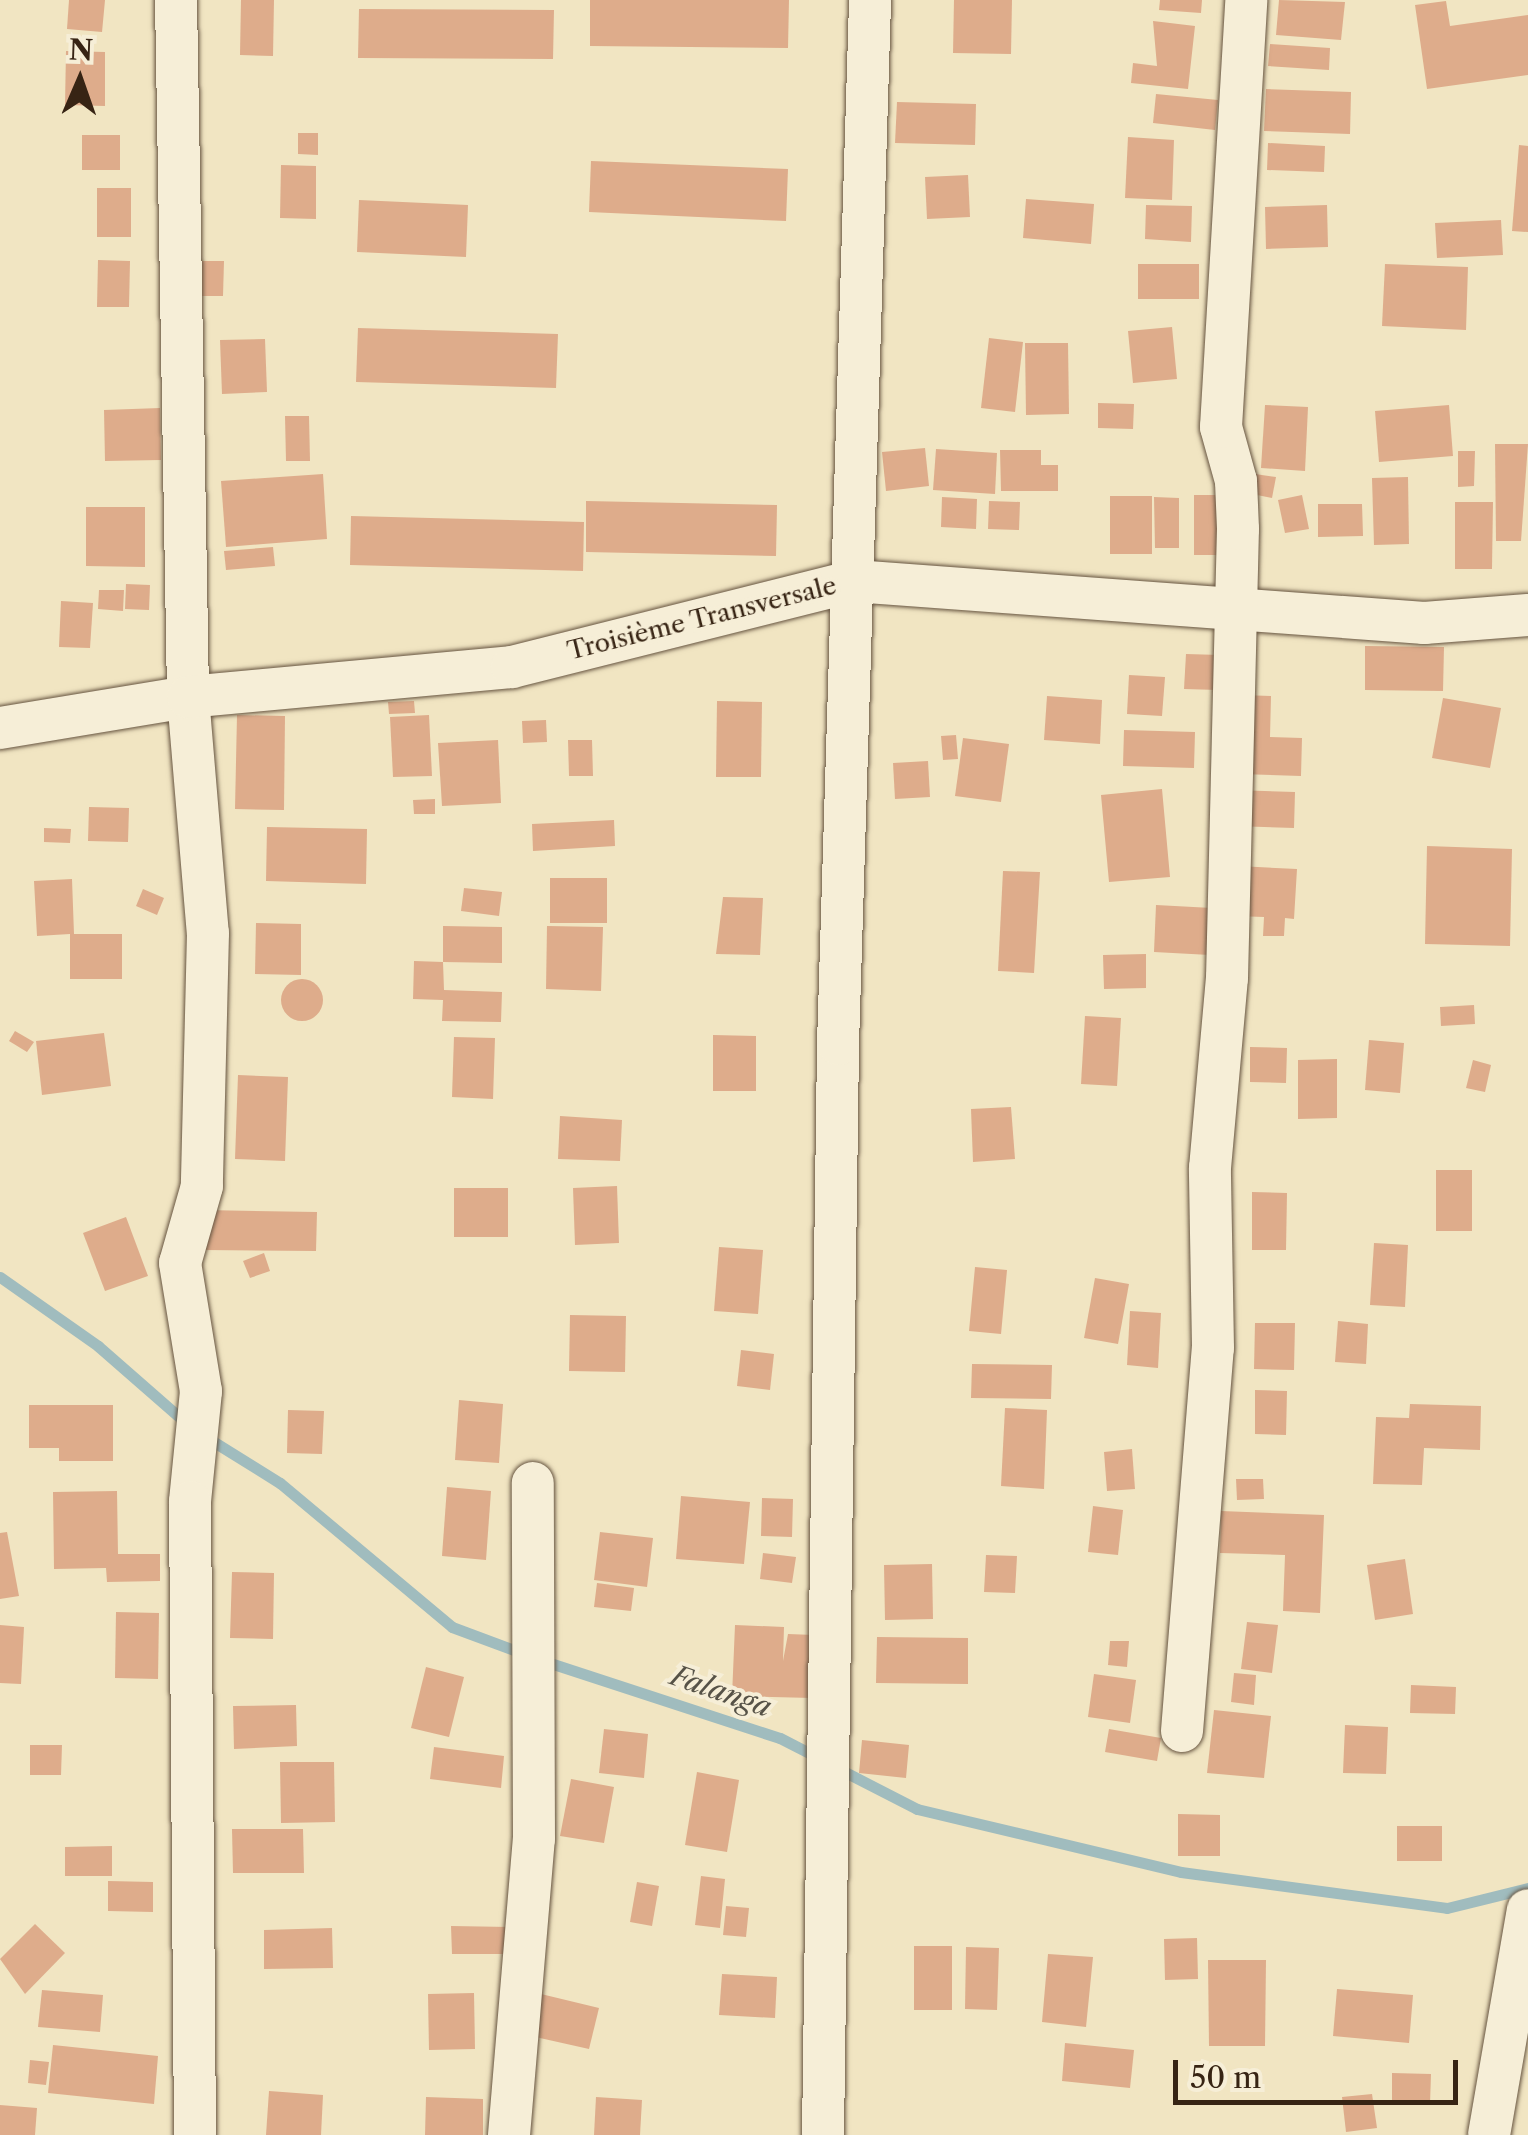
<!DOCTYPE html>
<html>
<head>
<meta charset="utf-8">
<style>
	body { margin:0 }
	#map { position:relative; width:1528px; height:2135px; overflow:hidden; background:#f1e5c2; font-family:"Libre Caslon Text",serif }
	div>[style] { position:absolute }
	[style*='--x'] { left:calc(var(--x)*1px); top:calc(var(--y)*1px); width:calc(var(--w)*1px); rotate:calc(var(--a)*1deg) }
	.stream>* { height:11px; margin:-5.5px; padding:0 5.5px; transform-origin:5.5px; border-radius:5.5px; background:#a0bcbe }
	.building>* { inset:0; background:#deac8b }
	.round { border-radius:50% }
	.roads { filter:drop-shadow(0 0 2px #665440) drop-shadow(0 0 2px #665440) }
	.minor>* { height:42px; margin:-21px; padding:0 21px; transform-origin:21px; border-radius:21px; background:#f6eed7 }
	span { translate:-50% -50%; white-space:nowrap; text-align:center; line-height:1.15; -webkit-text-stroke:8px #f6eed7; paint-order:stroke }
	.street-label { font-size:25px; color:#372414 }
	.water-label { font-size:28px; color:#565247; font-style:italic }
	.north { position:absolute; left:30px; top:30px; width:100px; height:100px; -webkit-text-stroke:8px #f6eed7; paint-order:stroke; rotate:2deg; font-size:28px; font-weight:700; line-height:40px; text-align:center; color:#372414 }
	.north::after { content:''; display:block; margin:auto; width:35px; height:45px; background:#372414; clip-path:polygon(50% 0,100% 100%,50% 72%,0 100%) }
	.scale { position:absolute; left:1173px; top:2060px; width:285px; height:45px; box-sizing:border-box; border:5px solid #372414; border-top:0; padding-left:12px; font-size:30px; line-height:35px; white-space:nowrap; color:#372414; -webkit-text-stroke:8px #f6eed7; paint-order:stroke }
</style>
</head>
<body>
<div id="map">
	<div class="stream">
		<i style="--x:0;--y:1277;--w:120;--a:35.1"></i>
		<i style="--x:98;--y:1346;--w:118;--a:41.2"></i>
		<i style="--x:206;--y:1437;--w:87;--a:31.9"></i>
		<i style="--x:280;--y:1483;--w:224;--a:39.9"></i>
		<i style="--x:452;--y:1627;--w:75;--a:20.4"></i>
		<i style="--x:544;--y:1661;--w:248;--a:18.1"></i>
		<i style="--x:780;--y:1738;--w:44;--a:27.1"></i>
		<i style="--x:839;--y:1769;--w:88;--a:27.1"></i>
		<i style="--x:917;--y:1809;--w:271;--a:13.4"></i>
		<i style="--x:1181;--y:1872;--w:268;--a:7.7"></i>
		<i style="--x:1447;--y:1908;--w:83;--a:-13.9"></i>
	</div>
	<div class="building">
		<i style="clip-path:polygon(69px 0,105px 0,102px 32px,67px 29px)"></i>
		<i style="clip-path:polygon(241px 0,274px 0,273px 56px,240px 55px)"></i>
		<i style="clip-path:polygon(590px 0,789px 0,788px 48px,590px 46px)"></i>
		<i style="clip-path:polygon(954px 0,1012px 0,1011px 54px,953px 53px)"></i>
		<i style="clip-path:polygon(1160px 0,1202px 0,1201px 13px,1159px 10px)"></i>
		<i style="clip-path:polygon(1279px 0,1345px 2px,1341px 40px,1276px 35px)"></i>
		<i style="clip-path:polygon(1446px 1px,1450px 26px,1528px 15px,1528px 75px,1427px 89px,1415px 5px)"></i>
		<i style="clip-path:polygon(359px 9px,554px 10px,553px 59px,358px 58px)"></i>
		<i style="clip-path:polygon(1153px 21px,1195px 26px,1188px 89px,1131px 83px,1133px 63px,1157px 66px)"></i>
		<i style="clip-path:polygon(1270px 44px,1330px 48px,1329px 70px,1268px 66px)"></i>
		<i style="clip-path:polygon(66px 51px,105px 52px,105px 106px,65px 105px)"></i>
		<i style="clip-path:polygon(1266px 89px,1351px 92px,1350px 134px,1264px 131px)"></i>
		<i style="clip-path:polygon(1156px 94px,1218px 100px,1215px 130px,1153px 123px)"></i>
		<i style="clip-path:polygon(897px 102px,976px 104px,975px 145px,895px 143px)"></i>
		<i style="clip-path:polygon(298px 133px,318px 133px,318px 155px,298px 154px)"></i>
		<i style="clip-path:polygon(82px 135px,120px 135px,120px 170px,82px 170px)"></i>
		<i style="clip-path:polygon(1128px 137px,1174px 140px,1172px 200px,1125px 198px)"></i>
		<i style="clip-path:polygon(1268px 143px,1325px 146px,1324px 172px,1267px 170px)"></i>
		<i style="clip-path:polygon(1519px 145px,1528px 146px,1528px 232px,1512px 231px)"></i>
		<i style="clip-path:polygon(591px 161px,788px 169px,786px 221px,589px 212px)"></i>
		<i style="clip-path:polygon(281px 165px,316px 166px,316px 219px,280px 218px)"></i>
		<i style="clip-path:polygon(968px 175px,970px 217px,927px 219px,925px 177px)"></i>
		<i style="clip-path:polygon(97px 188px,131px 188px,131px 237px,97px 237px)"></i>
		<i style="clip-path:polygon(1026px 199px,1094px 204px,1091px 244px,1023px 238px)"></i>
		<i style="clip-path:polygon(359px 200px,468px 205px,466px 257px,357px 252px)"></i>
		<i style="clip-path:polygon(1146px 205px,1192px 206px,1191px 242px,1145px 239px)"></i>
		<i style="clip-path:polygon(1327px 205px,1328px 247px,1266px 249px,1265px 207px)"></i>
		<i style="clip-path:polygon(1501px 220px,1503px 255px,1437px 258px,1435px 223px)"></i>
		<i style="clip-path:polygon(98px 260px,130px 261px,129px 307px,97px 307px)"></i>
		<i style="clip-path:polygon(202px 261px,224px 261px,223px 296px,202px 296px)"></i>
		<i style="clip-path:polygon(1138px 264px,1199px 264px,1199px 299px,1138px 299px)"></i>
		<i style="clip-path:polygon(1385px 264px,1468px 267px,1466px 330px,1382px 326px)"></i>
		<i style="clip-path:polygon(1172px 327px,1177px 379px,1133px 383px,1128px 331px)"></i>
		<i style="clip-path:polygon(358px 328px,558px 334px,556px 388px,356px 382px)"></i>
		<i style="clip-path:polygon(989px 338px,1023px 342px,1015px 412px,981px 408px)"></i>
		<i style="clip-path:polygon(265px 339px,267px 392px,222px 394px,220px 340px)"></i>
		<i style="clip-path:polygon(1025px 343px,1068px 343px,1069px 414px,1026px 415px)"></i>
		<i style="clip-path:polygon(1098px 403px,1134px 404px,1133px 429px,1098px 428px)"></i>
		<i style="clip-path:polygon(1265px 405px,1308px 407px,1305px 471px,1261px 468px)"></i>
		<i style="clip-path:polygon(1449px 405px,1453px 456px,1379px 462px,1375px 411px)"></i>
		<i style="clip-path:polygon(160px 408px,161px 460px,105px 461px,104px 410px)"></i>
		<i style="clip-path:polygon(285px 416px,309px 416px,310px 461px,286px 461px)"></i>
		<i style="clip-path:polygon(1495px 444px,1528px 444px,1521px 541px,1496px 541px)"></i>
		<i style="clip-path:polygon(925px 448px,929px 486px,886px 491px,882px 452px)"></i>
		<i style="clip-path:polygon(936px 449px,997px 453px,995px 494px,933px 490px)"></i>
		<i style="clip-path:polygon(1000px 450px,1041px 450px,1041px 465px,1058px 465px,1058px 491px,1001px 491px)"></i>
		<i style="clip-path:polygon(1458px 451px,1475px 451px,1474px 486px,1458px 487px)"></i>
		<i style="clip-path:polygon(323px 474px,327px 539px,226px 547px,221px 481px)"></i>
		<i style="clip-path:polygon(1255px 474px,1276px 477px,1272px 498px,1252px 494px)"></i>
		<i style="clip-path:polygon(1408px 477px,1409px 544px,1374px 545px,1372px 478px)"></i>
		<i style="clip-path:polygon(1194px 495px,1232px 495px,1231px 555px,1194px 555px)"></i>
		<i style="clip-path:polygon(1302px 495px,1309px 529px,1285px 533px,1278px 500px)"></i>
		<i style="clip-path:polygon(1110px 496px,1152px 496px,1152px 554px,1110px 554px)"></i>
		<i style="clip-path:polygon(942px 497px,977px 499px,976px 529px,941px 527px)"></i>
		<i style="clip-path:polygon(1154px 497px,1179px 498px,1179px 548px,1155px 548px)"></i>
		<i style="clip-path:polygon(586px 501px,777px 505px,776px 556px,586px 552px)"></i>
		<i style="clip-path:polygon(989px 501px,1020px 502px,1019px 530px,988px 529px)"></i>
		<i style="clip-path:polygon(1455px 502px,1493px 502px,1492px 569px,1455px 569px)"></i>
		<i style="clip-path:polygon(1318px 504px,1362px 504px,1363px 536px,1318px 537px)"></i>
		<i style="clip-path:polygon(86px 507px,145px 507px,145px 567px,86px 566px)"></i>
		<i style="clip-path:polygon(351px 516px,584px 522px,583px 571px,350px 565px)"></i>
		<i style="clip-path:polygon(273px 547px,275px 566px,226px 570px,224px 551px)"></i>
		<i style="clip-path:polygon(126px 584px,150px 585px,149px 610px,125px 609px)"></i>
		<i style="clip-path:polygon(99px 590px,124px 590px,123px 611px,98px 609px)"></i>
		<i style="clip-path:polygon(61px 601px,93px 603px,90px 648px,59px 647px)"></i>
		<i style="clip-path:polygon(1365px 646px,1444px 647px,1443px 691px,1365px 690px)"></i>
		<i style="clip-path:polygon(1186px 654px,1220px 655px,1218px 690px,1184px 689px)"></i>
		<i style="clip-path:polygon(1129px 675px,1165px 677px,1162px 716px,1127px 714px)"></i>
		<i style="clip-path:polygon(1241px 695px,1271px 696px,1270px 737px,1302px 738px,1301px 776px,1239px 774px)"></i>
		<i style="clip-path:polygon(1047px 696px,1102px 700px,1100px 744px,1044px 740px)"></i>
		<i style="clip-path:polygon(1443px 698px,1501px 708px,1490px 768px,1432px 758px)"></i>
		<i style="clip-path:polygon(414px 701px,415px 713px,389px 714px,388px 702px)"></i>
		<i style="clip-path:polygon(717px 701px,762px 702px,761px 777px,716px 777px)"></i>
		<i style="clip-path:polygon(237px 715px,285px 716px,284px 810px,235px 809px)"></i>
		<i style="clip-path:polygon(429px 715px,432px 776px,393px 777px,390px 717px)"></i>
		<i style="clip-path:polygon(546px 720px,547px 742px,523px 743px,522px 721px)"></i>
		<i style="clip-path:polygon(1124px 730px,1195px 732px,1194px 768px,1123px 766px)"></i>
		<i style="clip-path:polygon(956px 735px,958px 759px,943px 760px,941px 736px)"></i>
		<i style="clip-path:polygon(963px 738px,1009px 744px,1001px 802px,955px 796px)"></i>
		<i style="clip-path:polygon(498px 740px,501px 803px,442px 806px,438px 743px)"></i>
		<i style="clip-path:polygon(568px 740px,592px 740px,593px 776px,569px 776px)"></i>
		<i style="clip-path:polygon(928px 761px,930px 797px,895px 799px,893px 763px)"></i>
		<i style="clip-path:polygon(1162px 789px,1170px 877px,1109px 882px,1101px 795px)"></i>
		<i style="clip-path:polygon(1234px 790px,1295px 792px,1294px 828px,1233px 826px)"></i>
		<i style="clip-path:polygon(435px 799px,435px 814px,414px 814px,413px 800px)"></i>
		<i style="clip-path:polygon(89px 807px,129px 808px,128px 842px,88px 841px)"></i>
		<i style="clip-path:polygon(614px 820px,615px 846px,533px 851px,532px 824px)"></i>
		<i style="clip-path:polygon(267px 827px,367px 829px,366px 884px,266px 881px)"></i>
		<i style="clip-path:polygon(44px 828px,71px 829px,70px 843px,44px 842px)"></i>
		<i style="clip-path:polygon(1427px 846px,1512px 849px,1510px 946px,1425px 944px)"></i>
		<i style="clip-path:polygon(1238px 866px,1297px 869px,1294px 919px,1285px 918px,1284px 936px,1263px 936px,1264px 917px,1235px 916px)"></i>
		<i style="clip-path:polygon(1003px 871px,1040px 872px,1034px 973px,998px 971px)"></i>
		<i style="clip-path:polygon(550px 878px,607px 878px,607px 923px,550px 923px)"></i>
		<i style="clip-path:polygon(72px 879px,74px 934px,122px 934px,122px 979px,70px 979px,70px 934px,37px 936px,34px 881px)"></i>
		<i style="clip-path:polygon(464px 888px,502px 892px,499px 916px,461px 911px)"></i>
		<i style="clip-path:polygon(143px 889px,164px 898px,157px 915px,136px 906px)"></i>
		<i style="clip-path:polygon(723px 897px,763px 898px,760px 955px,716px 954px)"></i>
		<i style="clip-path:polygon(1156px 905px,1212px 908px,1210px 955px,1154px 952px)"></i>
		<i style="clip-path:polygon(256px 923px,301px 924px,301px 975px,255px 974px)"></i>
		<i style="clip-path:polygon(443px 926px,502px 927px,502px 963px,443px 962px,444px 990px,502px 992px,501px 1022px,442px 1021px,443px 1000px,413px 999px,414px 961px,443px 962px)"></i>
		<i style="clip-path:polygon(547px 926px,603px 927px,601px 991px,546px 989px)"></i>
		<i style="clip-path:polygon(1146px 954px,1146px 988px,1104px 989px,1103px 955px)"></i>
		<i class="round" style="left:281px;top:979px;width:42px;height:42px"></i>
		<i style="clip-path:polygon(1474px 1005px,1475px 1024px,1441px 1026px,1440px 1007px)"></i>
		<i style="clip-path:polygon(1085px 1016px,1121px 1018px,1117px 1086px,1081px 1084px)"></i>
		<i style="clip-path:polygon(15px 1031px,34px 1042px,27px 1052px,9px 1041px)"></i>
		<i style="clip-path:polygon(104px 1033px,111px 1086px,42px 1095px,36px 1041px)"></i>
		<i style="clip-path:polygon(713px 1035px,756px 1036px,756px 1091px,713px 1091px)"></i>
		<i style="clip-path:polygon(454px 1037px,495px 1038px,493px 1099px,452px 1097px)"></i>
		<i style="clip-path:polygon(1369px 1040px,1404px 1043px,1400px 1093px,1365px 1090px)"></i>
		<i style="clip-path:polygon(1250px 1047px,1287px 1048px,1286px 1083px,1250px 1082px)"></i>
		<i style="clip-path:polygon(1337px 1059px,1337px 1118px,1298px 1119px,1298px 1060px)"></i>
		<i style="clip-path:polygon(1473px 1060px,1491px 1065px,1485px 1092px,1466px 1088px)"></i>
		<i style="clip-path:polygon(238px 1075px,288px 1077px,285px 1161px,235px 1159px)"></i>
		<i style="clip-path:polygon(1011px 1107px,1015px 1159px,973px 1162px,971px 1109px)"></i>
		<i style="clip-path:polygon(560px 1116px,622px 1120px,620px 1161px,558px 1159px)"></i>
		<i style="clip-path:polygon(1436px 1170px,1472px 1170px,1472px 1231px,1436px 1231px)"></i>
		<i style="clip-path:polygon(617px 1186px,619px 1243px,575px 1245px,573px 1188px)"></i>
		<i style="clip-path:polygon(454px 1188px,508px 1188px,508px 1237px,454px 1237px)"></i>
		<i style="clip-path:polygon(1252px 1192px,1287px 1193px,1286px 1250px,1252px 1250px)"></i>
		<i style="clip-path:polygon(204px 1210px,317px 1212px,316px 1251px,204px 1250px)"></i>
		<i style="clip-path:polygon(126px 1217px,148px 1276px,105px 1291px,83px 1233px)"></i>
		<i style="clip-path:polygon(1374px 1243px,1408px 1245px,1405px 1307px,1370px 1305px)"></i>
		<i style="clip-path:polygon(719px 1247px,763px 1250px,758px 1314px,714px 1311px)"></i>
		<i style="clip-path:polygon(264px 1253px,270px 1271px,250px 1278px,243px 1261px)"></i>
		<i style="clip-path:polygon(975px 1267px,1007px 1270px,1001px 1334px,969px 1331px)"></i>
		<i style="clip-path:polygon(1095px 1278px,1129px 1284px,1118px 1344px,1084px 1338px)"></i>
		<i style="clip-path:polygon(1130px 1311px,1161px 1313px,1158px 1368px,1127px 1365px)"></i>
		<i style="clip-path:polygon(570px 1315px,626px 1316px,625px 1372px,569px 1371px)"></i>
		<i style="clip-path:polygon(1338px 1321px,1368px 1324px,1366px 1364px,1335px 1362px)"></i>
		<i style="clip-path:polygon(1255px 1323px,1295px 1323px,1294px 1370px,1254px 1369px)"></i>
		<i style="clip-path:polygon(741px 1350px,774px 1354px,770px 1390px,737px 1386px)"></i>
		<i style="clip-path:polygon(972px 1364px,1052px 1365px,1051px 1399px,971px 1398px)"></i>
		<i style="clip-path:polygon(1255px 1390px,1287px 1391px,1286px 1435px,1255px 1434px)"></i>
		<i style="clip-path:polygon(459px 1400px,503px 1404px,499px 1463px,455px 1460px)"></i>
		<i style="clip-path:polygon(1410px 1404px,1481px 1406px,1480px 1450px,1424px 1448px,1422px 1485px,1373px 1484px,1376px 1417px,1409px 1418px)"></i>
		<i style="clip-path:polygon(29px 1405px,113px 1405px,113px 1461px,59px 1461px,59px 1448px,29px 1448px)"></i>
		<i style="clip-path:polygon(1005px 1408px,1047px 1410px,1044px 1489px,1001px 1486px)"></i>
		<i style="clip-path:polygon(288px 1410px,324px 1411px,322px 1454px,287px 1453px)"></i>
		<i style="clip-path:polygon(1132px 1449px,1135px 1489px,1107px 1491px,1104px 1452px)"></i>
		<i style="clip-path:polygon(1236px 1479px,1263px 1479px,1264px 1499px,1237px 1500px)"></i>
		<i style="clip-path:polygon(447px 1487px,491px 1491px,486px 1560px,442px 1556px)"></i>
		<i style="clip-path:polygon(117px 1491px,118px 1554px,160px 1554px,160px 1581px,107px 1582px,106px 1568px,54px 1569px,53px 1492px)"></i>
		<i style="clip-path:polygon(681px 1496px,750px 1502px,744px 1564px,676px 1559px)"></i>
		<i style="clip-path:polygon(762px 1498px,793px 1499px,792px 1537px,761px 1536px)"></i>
		<i style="clip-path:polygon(1093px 1506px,1123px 1510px,1118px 1555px,1088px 1552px)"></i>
		<i style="clip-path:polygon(1221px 1511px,1324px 1515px,1320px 1613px,1283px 1611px,1285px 1555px,1220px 1553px)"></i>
		<i style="clip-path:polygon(7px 1532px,19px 1596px,0 1599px,0 1533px)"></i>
		<i style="clip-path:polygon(600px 1532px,653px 1538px,647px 1587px,594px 1580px)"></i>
		<i style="clip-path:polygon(763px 1553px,796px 1557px,792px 1583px,760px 1579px)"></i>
		<i style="clip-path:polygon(986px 1555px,1017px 1556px,1015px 1593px,984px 1592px)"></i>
		<i style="clip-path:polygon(1405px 1559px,1413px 1614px,1375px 1620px,1367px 1565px)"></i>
		<i style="clip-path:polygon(932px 1564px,933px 1619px,885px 1620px,884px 1565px)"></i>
		<i style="clip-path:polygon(232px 1572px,274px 1573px,273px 1639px,230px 1638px)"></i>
		<i style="clip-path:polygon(597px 1583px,634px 1588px,631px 1611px,594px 1607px)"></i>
		<i style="clip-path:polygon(116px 1612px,159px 1613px,158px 1679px,115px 1678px)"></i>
		<i style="clip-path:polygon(1247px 1622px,1278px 1625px,1272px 1673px,1241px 1669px)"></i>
		<i style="clip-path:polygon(0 1625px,24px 1627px,21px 1684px,0 1683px)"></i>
		<i style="clip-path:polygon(735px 1625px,784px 1627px,783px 1661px,788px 1634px,814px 1635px,812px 1698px,732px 1696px)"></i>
		<i style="clip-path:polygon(877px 1637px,968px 1638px,968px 1684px,876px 1683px)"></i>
		<i style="clip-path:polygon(1110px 1641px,1129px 1641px,1127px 1667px,1108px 1665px)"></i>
		<i style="clip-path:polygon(426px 1667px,464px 1677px,449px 1737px,411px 1728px)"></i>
		<i style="clip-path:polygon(1234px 1673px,1256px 1675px,1254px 1705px,1231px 1702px)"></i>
		<i style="clip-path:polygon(1094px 1674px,1136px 1680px,1130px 1723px,1088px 1717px)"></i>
		<i style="clip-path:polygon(1411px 1685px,1456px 1687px,1455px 1714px,1410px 1713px)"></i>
		<i style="clip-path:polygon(296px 1705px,297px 1746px,234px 1749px,233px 1706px)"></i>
		<i style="clip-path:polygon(1214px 1710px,1271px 1716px,1264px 1778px,1207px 1773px)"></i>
		<i style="clip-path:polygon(1345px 1725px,1388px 1727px,1386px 1774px,1343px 1773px)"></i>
		<i style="clip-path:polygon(604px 1729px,648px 1734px,644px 1778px,599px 1773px)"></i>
		<i style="clip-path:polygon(1109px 1729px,1161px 1738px,1157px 1761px,1105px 1752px)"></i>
		<i style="clip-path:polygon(862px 1740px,909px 1745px,906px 1778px,859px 1773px)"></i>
		<i style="clip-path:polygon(30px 1745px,62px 1745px,61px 1775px,30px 1775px)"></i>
		<i style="clip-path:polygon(434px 1747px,504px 1756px,501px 1788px,430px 1779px)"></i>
		<i style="clip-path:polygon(280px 1762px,334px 1762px,335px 1822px,281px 1823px)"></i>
		<i style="clip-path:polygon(697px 1772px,739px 1780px,727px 1852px,685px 1845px)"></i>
		<i style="clip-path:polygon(571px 1779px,614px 1787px,604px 1843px,560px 1836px)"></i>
		<i style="clip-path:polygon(1178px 1814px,1220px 1815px,1220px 1856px,1178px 1856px)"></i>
		<i style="clip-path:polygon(1397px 1826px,1442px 1826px,1442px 1861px,1397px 1861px)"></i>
		<i style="clip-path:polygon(232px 1829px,303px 1829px,304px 1873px,233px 1873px)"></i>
		<i style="clip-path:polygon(112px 1846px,112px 1876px,65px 1876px,65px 1847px)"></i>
		<i style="clip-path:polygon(701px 1876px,725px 1879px,720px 1928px,695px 1925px)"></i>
		<i style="clip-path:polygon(108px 1881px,153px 1882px,153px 1912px,108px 1911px)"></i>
		<i style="clip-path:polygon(637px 1882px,659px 1886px,652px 1926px,630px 1922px)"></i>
		<i style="clip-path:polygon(726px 1906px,749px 1908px,746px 1937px,723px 1935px)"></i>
		<i style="clip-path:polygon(35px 1924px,65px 1953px,25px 1994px,0 1959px)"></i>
		<i style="clip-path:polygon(451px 1926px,515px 1927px,515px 1954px,452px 1954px)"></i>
		<i style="clip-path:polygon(332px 1928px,333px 1968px,264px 1969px,264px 1930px)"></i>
		<i style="clip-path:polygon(1197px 1938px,1198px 1979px,1165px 1980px,1164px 1939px)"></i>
		<i style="clip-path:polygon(914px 1946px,952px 1946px,952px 2010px,914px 2010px)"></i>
		<i style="clip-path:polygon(966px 1947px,999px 1948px,997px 2010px,965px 2009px)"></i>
		<i style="clip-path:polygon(1048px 1954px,1093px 1957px,1086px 2027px,1042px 2022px)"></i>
		<i style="clip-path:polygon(1208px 1960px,1266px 1960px,1265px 2046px,1209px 2046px)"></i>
		<i style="clip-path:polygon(722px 1974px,777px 1977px,775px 2018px,719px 2015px)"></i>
		<i style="clip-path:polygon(1337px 1989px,1413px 1995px,1409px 2043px,1333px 2036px)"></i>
		<i style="clip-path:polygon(42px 1990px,103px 1995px,100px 2032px,38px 2027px)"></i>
		<i style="clip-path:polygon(474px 1993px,475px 2049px,429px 2050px,428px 1994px)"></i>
		<i style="clip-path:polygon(541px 1994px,599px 2008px,589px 2049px,531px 2036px)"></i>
		<i style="clip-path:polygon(1065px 2043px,1134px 2050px,1130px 2088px,1062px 2081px)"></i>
		<i style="clip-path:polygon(53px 2045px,158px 2056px,154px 2104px,48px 2093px)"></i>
		<i style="clip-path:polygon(30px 2060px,49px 2062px,46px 2085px,28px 2083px)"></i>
		<i style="clip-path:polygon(1392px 2073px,1431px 2074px,1430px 2104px,1392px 2103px)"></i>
		<i style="clip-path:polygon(269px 2091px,323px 2095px,321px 2135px,266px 2135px)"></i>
		<i style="clip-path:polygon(1372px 2094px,1377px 2128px,1346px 2132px,1342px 2097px)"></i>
		<i style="clip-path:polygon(426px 2097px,483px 2099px,483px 2135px,425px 2135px)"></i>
		<i style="clip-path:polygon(596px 2097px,642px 2100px,640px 2135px,594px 2135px)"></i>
		<i style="clip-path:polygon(0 2105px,37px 2108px,35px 2135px,0 2135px)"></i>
	</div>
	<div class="roads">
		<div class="minor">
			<i style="--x:176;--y:0;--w:697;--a:89.01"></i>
			<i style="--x:188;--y:697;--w:237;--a:85.2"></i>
			<i style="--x:208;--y:933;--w:253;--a:91.4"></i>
			<i style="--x:202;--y:1186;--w:80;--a:105.9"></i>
			<i style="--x:180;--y:1263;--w:130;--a:80.7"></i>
			<i style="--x:201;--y:1391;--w:112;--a:95.7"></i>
			<i style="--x:190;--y:1502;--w:633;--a:89.55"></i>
			<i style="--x:0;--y:728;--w:191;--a:-9.4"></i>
			<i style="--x:188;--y:697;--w:325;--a:-5.3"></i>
			<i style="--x:512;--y:667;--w:353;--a:-14.1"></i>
			<i style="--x:854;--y:581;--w:572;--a:4.21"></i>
			<i style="--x:1424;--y:623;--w:104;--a:-4.4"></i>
			<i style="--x:1182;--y:1731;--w:384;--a:-85.4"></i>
			<i style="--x:1213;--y:1348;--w:180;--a:-91"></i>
			<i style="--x:1210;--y:1168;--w:191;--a:-84.9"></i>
			<i style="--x:1227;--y:978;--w:449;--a:-88.6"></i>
			<i style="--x:1238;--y:529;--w:48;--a:-92.4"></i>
			<i style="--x:1236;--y:481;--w:56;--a:-105.5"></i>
			<i style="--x:1221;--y:427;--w:428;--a:-86.6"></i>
			<i style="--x:509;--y:2135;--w:297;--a:-85.2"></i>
			<i style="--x:534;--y:1839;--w:356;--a:-90.2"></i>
			<i style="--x:823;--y:2135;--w:1091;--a:-89.21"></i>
			<i style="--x:838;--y:1044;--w:1044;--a:-88.24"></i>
			<i style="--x:1489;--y:2135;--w:228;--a:-80.2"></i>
		</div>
	</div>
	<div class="street-label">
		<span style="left:702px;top:619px;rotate:-14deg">Troisième Transversale</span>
	</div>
	<div class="water-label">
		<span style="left:721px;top:1691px;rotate:19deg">Falanga</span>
	</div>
	<div class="north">N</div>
	<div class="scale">50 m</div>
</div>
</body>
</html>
